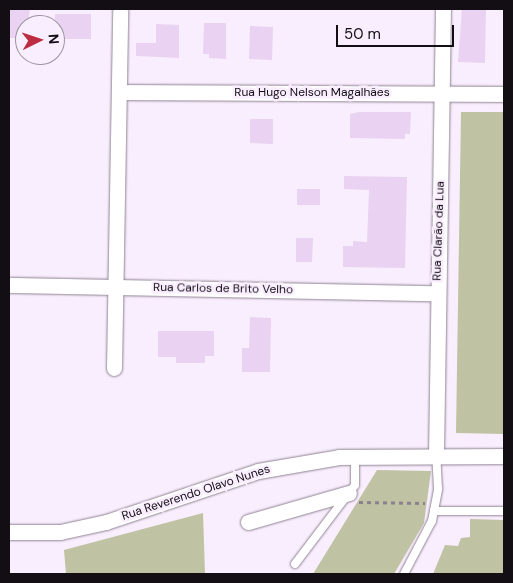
<!DOCTYPE html>
<html>
<head>
<meta charset="utf-8">
<style>
	body { margin:0 }
	#map { position:relative; width:513px; height:583px; overflow:hidden; background:#f9eefd; font-family:"DM Sans",sans-serif }
	div>[style] { position:absolute }
	[style*='--x'] { left:calc(var(--x)*1px); top:calc(var(--y)*1px); width:calc(var(--w)*1px); rotate:calc(var(--a)*1deg) }
	.green>* { inset:0; background:#bfc2a3 }
	.building>* { inset:0; background:#e9d2f2 }
	.path>* { height:3px; margin-top:-1.5px; transform-origin:0; background:repeating-linear-gradient(90deg,#89818c 0 4px,transparent 0 8px) }
	.roads { filter:drop-shadow(0 0 1px #8f8393) drop-shadow(0 0 1px #8f8393) }
	.service>* { height:8px; margin:-4px; padding:0 4px; transform-origin:4px; border-radius:4px; background:#fff }
	.minor>* { height:15px; margin:-7.5px; padding:0 7.5px; transform-origin:7.5px; border-radius:7.5px; background:#fff }
	span { translate:-50% -50%; white-space:nowrap; text-align:center; line-height:1.15; -webkit-text-stroke:5px #f9eefd; paint-order:stroke }
	.street-label { font-size:12px; color:#120e14 }
	.frame { position:absolute; inset:0; border:10px solid #120e14; pointer-events:none }
	.north { position:absolute; left:15px; top:15px; width:50px; height:50px; box-sizing:border-box; background:#f9eefd; border:1px solid #9d94a0; border-radius:50%; rotate:86deg; font-size:14px; font-weight:700; line-height:20px; text-align:center; color:#120e14 }
	.north::after { content:''; display:block; margin:auto; width:18px; height:22px; background:#bd2c40; clip-path:polygon(50% 0,100% 100%,50% 72%,0 100%) }
	.scale { position:absolute; left:336px; top:25px; width:118px; height:22px; box-sizing:border-box; border:2px solid #120e14; border-top:0; padding-left:6px; font-size:15px; line-height:18px; white-space:nowrap; color:#120e14; -webkit-text-stroke:4px #f9eefd; paint-order:stroke }
</style>
</head>
<body>
<div id="map">
	<div class="green">
		<i style="clip-path:polygon(461px 112px,504px 112px,504px 434px,456px 433px)"></i>
		<i style="clip-path:polygon(377px 470px,431px 471px,424px 523px,394px 574px,313px 574px)"></i>
		<i style="clip-path:polygon(203px 513px,205px 574px,66px 574px,64px 550px)"></i>
		<i style="clip-path:polygon(470px 519px,504px 520px,504px 574px,433px 574px,445px 545px,458px 546px,461px 538px,470px 537px)"></i>
	</div>
	<div class="building">
		<i style="clip-path:polygon(9px 9px,30px 9px,25px 38px,9px 38px)"></i>
		<i style="clip-path:polygon(462px 9px,486px 9px,485px 63px,458px 62px)"></i>
		<i style="clip-path:polygon(55px 14px,91px 14px,91px 39px,55px 39px)"></i>
		<i style="clip-path:polygon(204px 23px,226px 23px,226px 59px,209px 58px,209px 54px,203px 54px)"></i>
		<i style="clip-path:polygon(156px 24px,179px 25px,179px 58px,136px 56px,136px 43px,156px 43px)"></i>
		<i style="clip-path:polygon(250px 26px,273px 27px,272px 60px,249px 59px)"></i>
		<i style="clip-path:polygon(359px 112px,411px 112px,410px 134px,405px 134px,405px 139px,350px 138px,350px 114px)"></i>
		<i style="clip-path:polygon(250px 119px,273px 119px,273px 144px,250px 143px)"></i>
		<i style="clip-path:polygon(344px 176px,407px 177px,405px 268px,343px 267px,343px 246px,353px 246px,353px 241px,367px 242px,369px 190px,344px 189px)"></i>
		<i style="clip-path:polygon(297px 189px,320px 189px,320px 205px,297px 205px)"></i>
		<i style="clip-path:polygon(296px 238px,313px 238px,312px 262px,296px 262px)"></i>
		<i style="clip-path:polygon(250px 317px,271px 318px,270px 372px,242px 372px,242px 348px,249px 348px)"></i>
		<i style="clip-path:polygon(158px 331px,214px 331px,214px 356px,205px 356px,205px 363px,176px 363px,176px 357px,158px 357px)"></i>
	</div>
	<div class="path">
		<i style="--x:359;--y:502;--w:66;--a:0.9"></i>
	</div>
	<div class="roads">
		<div class="service">
			<i style="--x:434;--y:511;--w:70;--a:0"></i>
			<i style="--x:295;--y:564;--w:99;--a:-52.8"></i>
			<i style="--x:355;--y:485;--w:30;--a:-90"></i>
			<i style="--x:404;--y:574;--w:60;--a:-62.2"></i>
			<i style="--x:432;--y:521;--w:33;--a:-79"></i>
			<i style="--x:438;--y:489;--w:35;--a:-93"></i>
		</div>
		<div class="minor">
			<i style="--x:120;--y:92;--w:384;--a:0.3"></i>
			<i style="--x:9;--y:285;--w:429;--a:1.1"></i>
			<i style="--x:114;--y:368;--w:357;--a:-89"></i>
			<i style="--x:436;--y:454;--w:445;--a:-89.1"></i>
			<i style="--x:248;--y:522;--w:105;--a:-16"></i>
			<i style="--x:9;--y:532;--w:51;--a:0"></i>
			<i style="--x:60;--y:532;--w:47;--a:-12.3"></i>
			<i style="--x:106;--y:522;--w:160;--a:-18.5"></i>
			<i style="--x:258;--y:471;--w:82;--a:-9.8"></i>
			<i style="--x:339;--y:457;--w:165;--a:-0.3"></i>
		</div>
	</div>
	<div class="street-label">
		<span style="left:312px;top:93px">Rua Hugo Nelson Magalhães</span>
		<span style="left:439px;top:231px;rotate:-88deg">Rua Clarão da Lua</span>
		<span style="left:223px;top:289px;rotate:1deg">Rua Carlos de Brito Velho</span>
		<span style="left:196px;top:493px;rotate:-18deg">Rua Reverendo Olavo Nunes</span>
	</div>
	<div class="frame"></div>
	<div class="north">N</div>
	<div class="scale">50 m</div>
</div>
</body>
</html>
